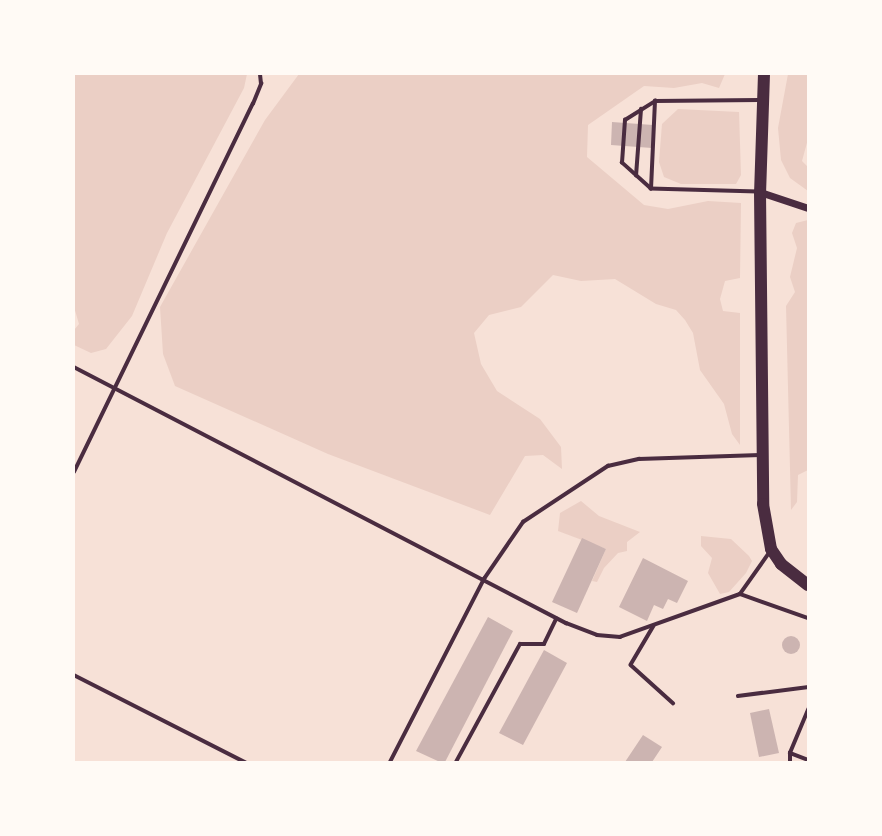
<!DOCTYPE html>
<html>
<head>
<meta charset="utf-8">
<style>
	body { margin:0 }
	#map { position:relative; width:882px; height:836px; overflow:hidden; background:#f7e1d7; font-family:Barlow,sans-serif }
	div>[style] { position:absolute }
	[style*='--x'] { left:calc(var(--x)*1px); top:calc(var(--y)*1px); width:calc(var(--w)*1px); rotate:calc(var(--a)*1deg) }
	.green>* { inset:0; background:#ebcfc5 }
	.building>* { inset:0; background:#ccb4b1 }
	.round { border-radius:50% }
	.service>* { height:3.5px; margin:-1.75px; padding:0 1.75px; transform-origin:1.75px; border-radius:1.75px; background:#4a2c40 }
	.minor>* { height:7px; margin:-3.5px; padding:0 3.5px; transform-origin:3.5px; border-radius:3.5px; background:#4a2c40 }
	.primary>* { height:12px; margin:-6px; padding:0 6px; transform-origin:6px; border-radius:6px; background:#4a2c40 }
	span { translate:-50% -50%; white-space:nowrap; text-align:center; line-height:1.15; -webkit-text-stroke:6px #fffaf5; paint-order:stroke }
	.frame { position:absolute; inset:0; border:75px solid #fffaf5; pointer-events:none }
</style>
</head>
<body>
<div id="map">
	<div class="green">
		<i style="clip-path:polygon(74px 74px,247px 74px,244px 88px,167px 233px,132px 316px,106px 349px,91px 353px,74px 345px,74px 330px,79px 324px,74px 307px)"></i>
		<i style="clip-path:polygon(299px 74px,725px 74px,719px 88px,702px 83px,674px 88px,644px 86px,588px 125px,587px 157px,644px 205px,668px 209px,708px 201px,741px 203px,740px 278px,725px 281px,720px 299px,723px 311px,740px 313px,740px 445px,732px 434px,724px 404px,700px 370px,693px 333px,685px 320px,676px 310px,656px 304px,615px 279px,581px 281px,553px 275px,521px 307px,489px 315px,474px 333px,481px 364px,497px 391px,540px 419px,561px 447px,562px 469px,543px 455px,525px 456px,490px 515px,328px 454px,175px 386px,163px 354px,160px 307px,265px 120px)"></i>
		<i style="clip-path:polygon(788px 74px,808px 74px,808px 139px,802px 161px,808px 167px,808px 191px,790px 178px,781px 160px,778px 128px)"></i>
		<i style="clip-path:polygon(678px 109px,739px 112px,741px 175px,736px 184px,681px 184px,664px 177px,659px 162px,662px 124px)"></i>
		<i style="clip-path:polygon(808px 220px,808px 470px,798px 475px,797px 502px,791px 510px,786px 306px,795px 292px,790px 277px,797px 248px,792px 233px,796px 223px)"></i>
		<i style="clip-path:polygon(581px 501px,599px 516px,640px 532px,627px 542px,627px 551px,618px 553px,604px 568px,597px 582px,592px 581px,606px 549px,558px 531px,560px 513px)"></i>
		<i style="clip-path:polygon(701px 536px,731px 539px,749px 556px,752px 561px,746px 573px,729px 592px,720px 594px,708px 573px,712px 558px,701px 546px)"></i>
	</div>
	<div class="building">
		<i style="clip-path:polygon(612px 122px,653px 125px,652px 148px,611px 145px)"></i>
		<i style="clip-path:polygon(582px 538px,606px 549px,577px 613px,552px 602px)"></i>
		<i style="clip-path:polygon(643px 558px,688px 581px,677px 603px,668px 599px,663px 609px,654px 605px,647px 621px,619px 607px)"></i>
		<i style="clip-path:polygon(488px 617px,513px 631px,445px 762px,440px 762px,416px 751px)"></i>
		<i class="round" style="left:782px;top:636px;width:18px;height:18px"></i>
		<i style="clip-path:polygon(544px 650px,567px 663px,523px 745px,499px 733px)"></i>
		<i style="clip-path:polygon(769px 709px,779px 753px,759px 757px,750px 713px)"></i>
		<i style="clip-path:polygon(643px 735px,662px 747px,652px 762px,625px 762px)"></i>
	</div>
	<div class="service">
		<i style="--x:636;--y:176;--w:67;--a:-85.7"></i>
		<i style="--x:651;--y:189;--w:88;--a:-87.4"></i>
		<i style="--x:758;--y:192;--w:107;--a:-178.4"></i>
		<i style="--x:651;--y:189;--w:39;--a:-138"></i>
		<i style="--x:622;--y:163;--w:43;--a:-86"></i>
		<i style="--x:625;--y:120;--w:36;--a:-32"></i>
		<i style="--x:655;--y:101;--w:104;--a:-0.6"></i>
		<i style="--x:74;--y:367;--w:555;--a:27.49"></i>
		<i style="--x:566;--y:623;--w:33;--a:21"></i>
		<i style="--x:597;--y:635;--w:23;--a:5"></i>
		<i style="--x:620;--y:637;--w:127;--a:-19.7"></i>
		<i style="--x:740;--y:594;--w:72;--a:19.4"></i>
		<i style="--x:74;--y:472;--w:409;--a:-64.1"></i>
		<i style="--x:253;--y:104;--w:22;--a:-68"></i>
		<i style="--x:261;--y:84;--w:10;--a:-96"></i>
		<i style="--x:740;--y:594;--w:50;--a:-54.7"></i>
		<i style="--x:654;--y:626;--w:45;--a:120.5"></i>
		<i style="--x:631;--y:665;--w:57;--a:42.1"></i>
		<i style="--x:74;--y:675;--w:192;--a:27"></i>
		<i style="--x:738;--y:696;--w:71;--a:-7.3"></i>
		<i style="--x:790;--y:753;--w:47;--a:-67.3"></i>
		<i style="--x:390;--y:762;--w:206;--a:-62.8"></i>
		<i style="--x:484;--y:579;--w:69;--a:-55.6"></i>
		<i style="--x:523;--y:522;--w:102;--a:-33.4"></i>
		<i style="--x:608;--y:466;--w:32;--a:-13"></i>
		<i style="--x:639;--y:459;--w:121;--a:-1.9"></i>
		<i style="--x:456;--y:762;--w:134;--a:-61.5"></i>
		<i style="--x:520;--y:644;--w:24;--a:0"></i>
		<i style="--x:544;--y:644;--w:28;--a:-64"></i>
		<i style="--x:790;--y:762;--w:9;--a:-90"></i>
		<i style="--x:790;--y:753;--w:19;--a:21"></i>
	</div>
	<div class="minor">
		<i style="--x:760;--y:192;--w:51;--a:18.4"></i>
	</div>
	<div class="primary">
		<i style="--x:764;--y:74;--w:118;--a:91.9"></i>
		<i style="--x:760;--y:192;--w:312;--a:89.4"></i>
		<i style="--x:763;--y:504;--w:46;--a:79.9"></i>
		<i style="--x:771;--y:549;--w:18;--a:56"></i>
		<i style="--x:781;--y:564;--w:34;--a:38"></i>
	</div>
	<div class="frame"></div>
</div>
</body>
</html>
